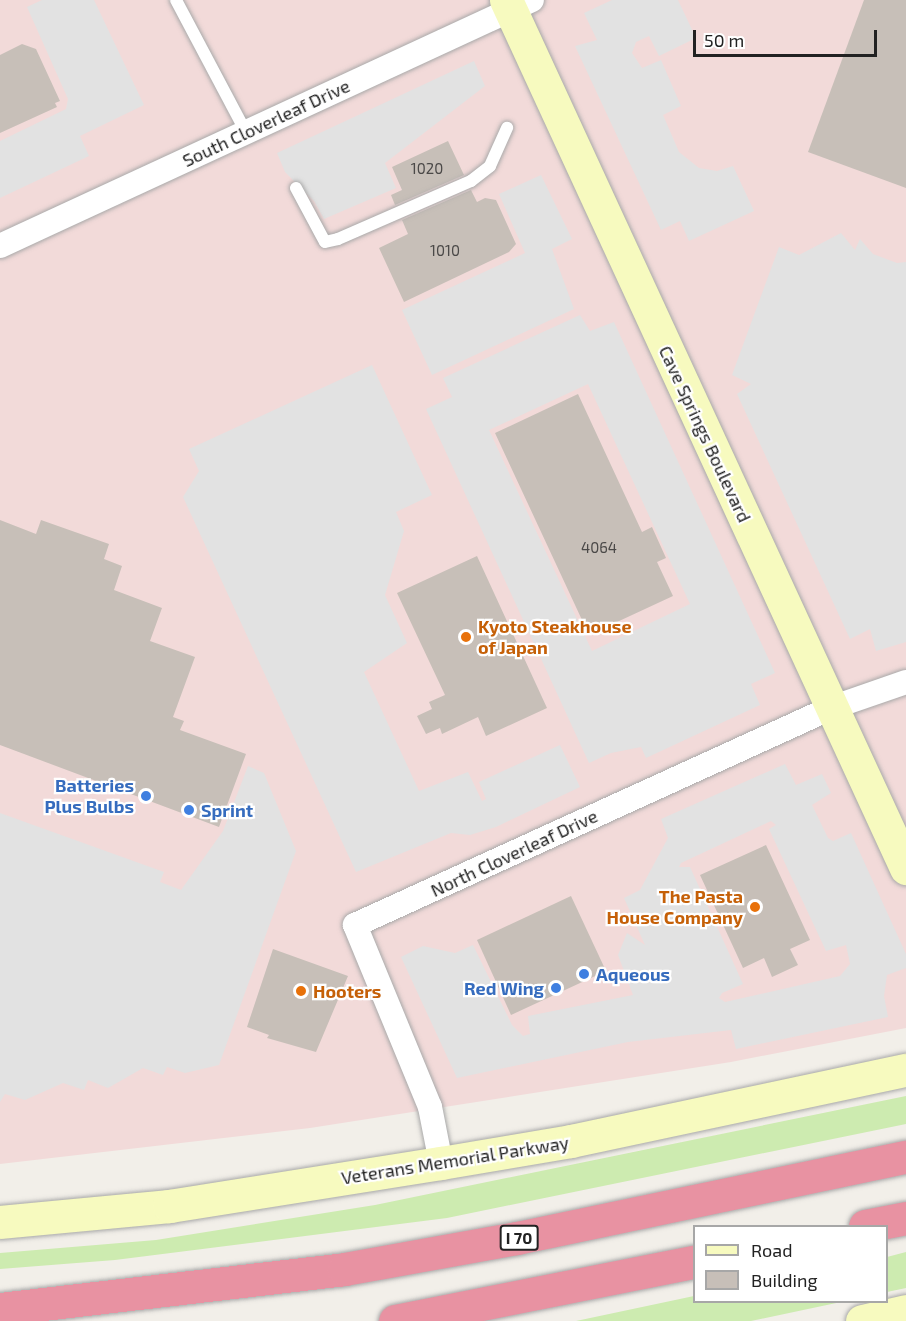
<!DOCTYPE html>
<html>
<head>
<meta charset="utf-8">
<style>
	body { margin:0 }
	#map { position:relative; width:906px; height:1321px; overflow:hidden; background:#f2efe9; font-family:"Exo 2",sans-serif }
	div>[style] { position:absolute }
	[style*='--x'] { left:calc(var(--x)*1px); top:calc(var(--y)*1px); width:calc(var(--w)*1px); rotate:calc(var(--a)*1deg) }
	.commercial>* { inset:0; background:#f2dad9 }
	.grass>* { inset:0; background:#cdebb0 }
	.parking>* { inset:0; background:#e2e2e2 }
	.building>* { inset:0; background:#c7bfb8 }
	.roads { filter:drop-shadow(0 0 2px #a9a9a9) drop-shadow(0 0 2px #a9a9a9) }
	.lane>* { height:12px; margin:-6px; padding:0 6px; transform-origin:6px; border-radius:6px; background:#fff }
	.street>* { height:24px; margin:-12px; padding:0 12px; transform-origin:12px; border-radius:12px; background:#fff }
	.secondary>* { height:33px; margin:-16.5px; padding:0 16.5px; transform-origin:16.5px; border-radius:16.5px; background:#f7fabf }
	.highway>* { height:33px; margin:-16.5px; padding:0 16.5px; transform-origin:16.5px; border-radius:16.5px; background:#e892a2 }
	.dots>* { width:16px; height:16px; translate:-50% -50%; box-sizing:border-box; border:3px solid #fff; border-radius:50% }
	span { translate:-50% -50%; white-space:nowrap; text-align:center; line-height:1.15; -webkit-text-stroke:4.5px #fff; paint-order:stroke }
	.number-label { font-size:15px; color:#4b4948 }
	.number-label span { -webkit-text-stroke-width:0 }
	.shield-label span { padding:2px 4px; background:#fff; border:2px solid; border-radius:4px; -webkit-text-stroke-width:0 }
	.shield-label { font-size:16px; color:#222; font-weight:700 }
	.street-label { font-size:18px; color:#222 }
	.food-label { font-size:18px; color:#c56008; font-weight:700 }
	.left { translate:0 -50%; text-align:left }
	.right { translate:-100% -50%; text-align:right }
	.shop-label { font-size:18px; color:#366cbe; font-weight:700 }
	.legend { position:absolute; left:693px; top:1225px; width:195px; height:78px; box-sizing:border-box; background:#fff; border:2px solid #a7a7a7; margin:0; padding:8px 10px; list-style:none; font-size:18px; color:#222 }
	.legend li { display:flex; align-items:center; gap:12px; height:30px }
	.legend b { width:30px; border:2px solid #a7a7a7 }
	.scale { position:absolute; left:693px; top:30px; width:184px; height:27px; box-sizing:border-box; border:3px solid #222; border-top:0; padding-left:8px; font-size:18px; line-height:21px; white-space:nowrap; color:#222; -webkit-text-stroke:4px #fff; paint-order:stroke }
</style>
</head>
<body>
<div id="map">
	<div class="commercial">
		<i style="clip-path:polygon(0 0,906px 0,906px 1028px,731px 1062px,310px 1128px,0 1164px)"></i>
	</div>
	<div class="grass">
		<i style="clip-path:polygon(906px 1096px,906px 1124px,447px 1218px,115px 1260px,0 1269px,0 1253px,156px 1240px,375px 1205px)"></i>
		<i style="clip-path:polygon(906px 1252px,906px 1288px,887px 1292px,887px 1257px)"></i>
		<i style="clip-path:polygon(694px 1296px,694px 1302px,841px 1302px,751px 1321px,576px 1321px)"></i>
	</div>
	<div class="parking">
		<i style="clip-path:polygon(42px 0,94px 0,144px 105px,80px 136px,89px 156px,0 198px,0 141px,66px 109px,68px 99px,27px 7px)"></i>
		<i style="clip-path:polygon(612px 0,678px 0,696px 38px,659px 56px,649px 36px,636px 42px,632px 53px,642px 68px,661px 60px,681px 106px,663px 115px,679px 152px,699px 168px,717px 171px,733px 166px,754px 211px,689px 241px,680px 221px,661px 230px,575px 46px,597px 40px,584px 13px)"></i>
		<i style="clip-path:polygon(474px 61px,485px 86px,385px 163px,396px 188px,324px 219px,314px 201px,285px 172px,277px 153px)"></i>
		<i style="clip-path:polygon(541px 175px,572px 239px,552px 249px,574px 309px,432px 375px,402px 310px,525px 253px,499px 194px)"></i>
		<i style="clip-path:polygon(841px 233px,855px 250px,860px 239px,873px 254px,897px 263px,906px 262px,906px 642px,876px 651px,870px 629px,850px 639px,737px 394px,751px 384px,732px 375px,779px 247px,799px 255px)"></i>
		<i style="clip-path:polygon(evenodd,580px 315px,590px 331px,614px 322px,775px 673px,751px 684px,760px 705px,646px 758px,641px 747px,611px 753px,589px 763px,426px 409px,452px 397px,443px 378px,580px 315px,588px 384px,690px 604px,592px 651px,489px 430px,588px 384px)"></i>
		<i style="clip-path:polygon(372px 365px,432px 495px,396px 512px,404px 531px,385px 595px,407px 643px,364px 672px,419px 791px,468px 772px,482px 801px,486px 799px,479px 782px,560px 745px,580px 787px,496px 827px,470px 835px,451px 833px,356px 872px,183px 497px,199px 471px,189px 449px)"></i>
		<i style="clip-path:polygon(evenodd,785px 764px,796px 785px,822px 774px,831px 793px,812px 805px,828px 838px,833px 841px,851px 833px,906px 954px,906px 968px,887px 975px,884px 996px,888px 1017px,736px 1049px,731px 1030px,628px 1042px,457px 1078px,401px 957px,423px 946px,455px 953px,473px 945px,512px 1025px,523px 1036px,530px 1034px,528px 1016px,633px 995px,618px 955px,627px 933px,645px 945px,624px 898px,640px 890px,668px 838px,661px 819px,785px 764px,771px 821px,776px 825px,769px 829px,826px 951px,846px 945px,850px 964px,840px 976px,725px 1002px,719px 998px,722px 993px,743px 984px,690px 867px,679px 867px,681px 863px,771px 821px)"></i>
		<i style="clip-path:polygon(248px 766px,264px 773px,296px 851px,219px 1065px,185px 1073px,167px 1067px,163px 1075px,143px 1068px,108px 1088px,88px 1080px,84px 1090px,63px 1083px,25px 1100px,5px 1094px,0 1102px,0 813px,164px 872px,160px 882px,181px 890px,223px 831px)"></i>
	</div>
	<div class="building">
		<i style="clip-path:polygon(864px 0,906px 0,906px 188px,808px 152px)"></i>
		<i style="clip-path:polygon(22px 44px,36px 49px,60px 101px,55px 103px,57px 107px,0 133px,0 55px)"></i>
		<i style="clip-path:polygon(448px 141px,464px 175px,395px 205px,391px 195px,402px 190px,392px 167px)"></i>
		<i style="clip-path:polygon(471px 190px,477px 202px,485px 198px,496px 200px,516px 244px,509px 252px,404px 302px,379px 248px,408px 234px,402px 220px)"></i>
		<i style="clip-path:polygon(578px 394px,642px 532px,652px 527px,666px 558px,657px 562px,673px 596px,589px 635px,495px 433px)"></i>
		<i style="clip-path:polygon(0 520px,36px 534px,41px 520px,109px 544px,104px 559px,122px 566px,114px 590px,162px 608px,150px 641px,195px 657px,173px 717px,184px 721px,180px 730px,246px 754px,219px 827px,0 745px)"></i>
		<i style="clip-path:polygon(477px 556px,547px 708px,486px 736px,478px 717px,442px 734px,440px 728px,426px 734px,417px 716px,432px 709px,429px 702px,445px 695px,397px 593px)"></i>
		<i style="clip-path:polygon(766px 845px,810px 940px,790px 949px,798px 965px,772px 977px,764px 958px,743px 968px,700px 875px)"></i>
		<i style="clip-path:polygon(571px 896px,606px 971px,511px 1015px,477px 940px)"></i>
		<i style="clip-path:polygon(273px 949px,348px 976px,316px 1052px,267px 1038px,269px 1035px,247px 1027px)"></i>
	</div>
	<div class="roads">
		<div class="lane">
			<i style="--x:176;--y:0;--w:149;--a:62.1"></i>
			<i style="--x:296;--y:188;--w:61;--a:61.8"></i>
			<i style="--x:325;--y:242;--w:13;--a:-13"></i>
			<i style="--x:338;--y:239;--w:145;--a:-23.6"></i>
			<i style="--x:471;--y:181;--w:24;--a:-38"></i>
			<i style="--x:490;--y:166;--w:42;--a:-65.9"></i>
		</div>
		<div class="street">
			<i style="--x:0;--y:246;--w:586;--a:-24.82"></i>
			<i style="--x:441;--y:1163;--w:57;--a:-101.1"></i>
			<i style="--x:430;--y:1107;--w:197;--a:-112.4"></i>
			<i style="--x:355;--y:925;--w:523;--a:-24.51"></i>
			<i style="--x:831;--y:708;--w:79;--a:-19.1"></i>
		</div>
		<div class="secondary">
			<i style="--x:506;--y:0;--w:956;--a:65.26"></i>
			<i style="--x:0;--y:1222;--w:170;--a:-5.4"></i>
			<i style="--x:169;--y:1206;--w:275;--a:-9"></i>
			<i style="--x:441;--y:1163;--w:132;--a:-9.6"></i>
			<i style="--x:571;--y:1141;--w:342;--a:-12"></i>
			<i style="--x:862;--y:1321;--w:45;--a:-12.8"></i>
		</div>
		<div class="highway">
			<i style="--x:865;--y:1226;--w:42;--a:-11"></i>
			<i style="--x:0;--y:1309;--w:346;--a:-6.6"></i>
			<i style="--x:344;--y:1269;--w:176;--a:-10.2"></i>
			<i style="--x:517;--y:1238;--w:397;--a:-11.8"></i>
			<i style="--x:395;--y:1321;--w:305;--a:-11.2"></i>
		</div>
	</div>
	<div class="dots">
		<i style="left:466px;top:637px;background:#e8710a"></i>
		<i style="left:146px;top:796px;background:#3f7fe0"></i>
		<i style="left:189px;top:810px;background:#3f7fe0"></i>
		<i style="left:755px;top:907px;background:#e8710a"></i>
		<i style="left:584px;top:974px;background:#3f7fe0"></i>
		<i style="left:556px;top:988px;background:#3f7fe0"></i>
		<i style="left:301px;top:991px;background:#e8710a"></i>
	</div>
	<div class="number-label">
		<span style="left:427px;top:169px">1020</span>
		<span style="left:445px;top:251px">1010</span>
		<span style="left:599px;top:548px">4064</span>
	</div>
	<div class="shield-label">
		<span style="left:519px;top:1238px">I 70</span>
	</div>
	<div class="street-label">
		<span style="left:266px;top:123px;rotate:-25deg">South Cloverleaf Drive</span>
		<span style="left:705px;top:434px;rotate:65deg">Cave Springs Boulevard</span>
		<span style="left:514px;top:853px;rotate:-25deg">North Cloverleaf Drive</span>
		<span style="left:455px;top:1160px;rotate:-9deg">Veterans Memorial Parkway</span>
	</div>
	<div class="food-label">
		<span class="left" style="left:478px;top:637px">Kyoto Steakhouse<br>of Japan</span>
		<span class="right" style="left:743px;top:907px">The Pasta<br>House Company</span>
		<span class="left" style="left:313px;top:991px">Hooters</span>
	</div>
	<div class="shop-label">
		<span class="right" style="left:134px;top:796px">Batteries<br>Plus Bulbs</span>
		<span class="left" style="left:201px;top:810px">Sprint</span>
		<span class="left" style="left:596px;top:974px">Aqueous</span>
		<span class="right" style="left:544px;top:988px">Red Wing</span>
	</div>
	<ul class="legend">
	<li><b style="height:8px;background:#f7fabf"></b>Road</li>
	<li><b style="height:16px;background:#c7bfb8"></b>Building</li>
	</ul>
	<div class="scale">50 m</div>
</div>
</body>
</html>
